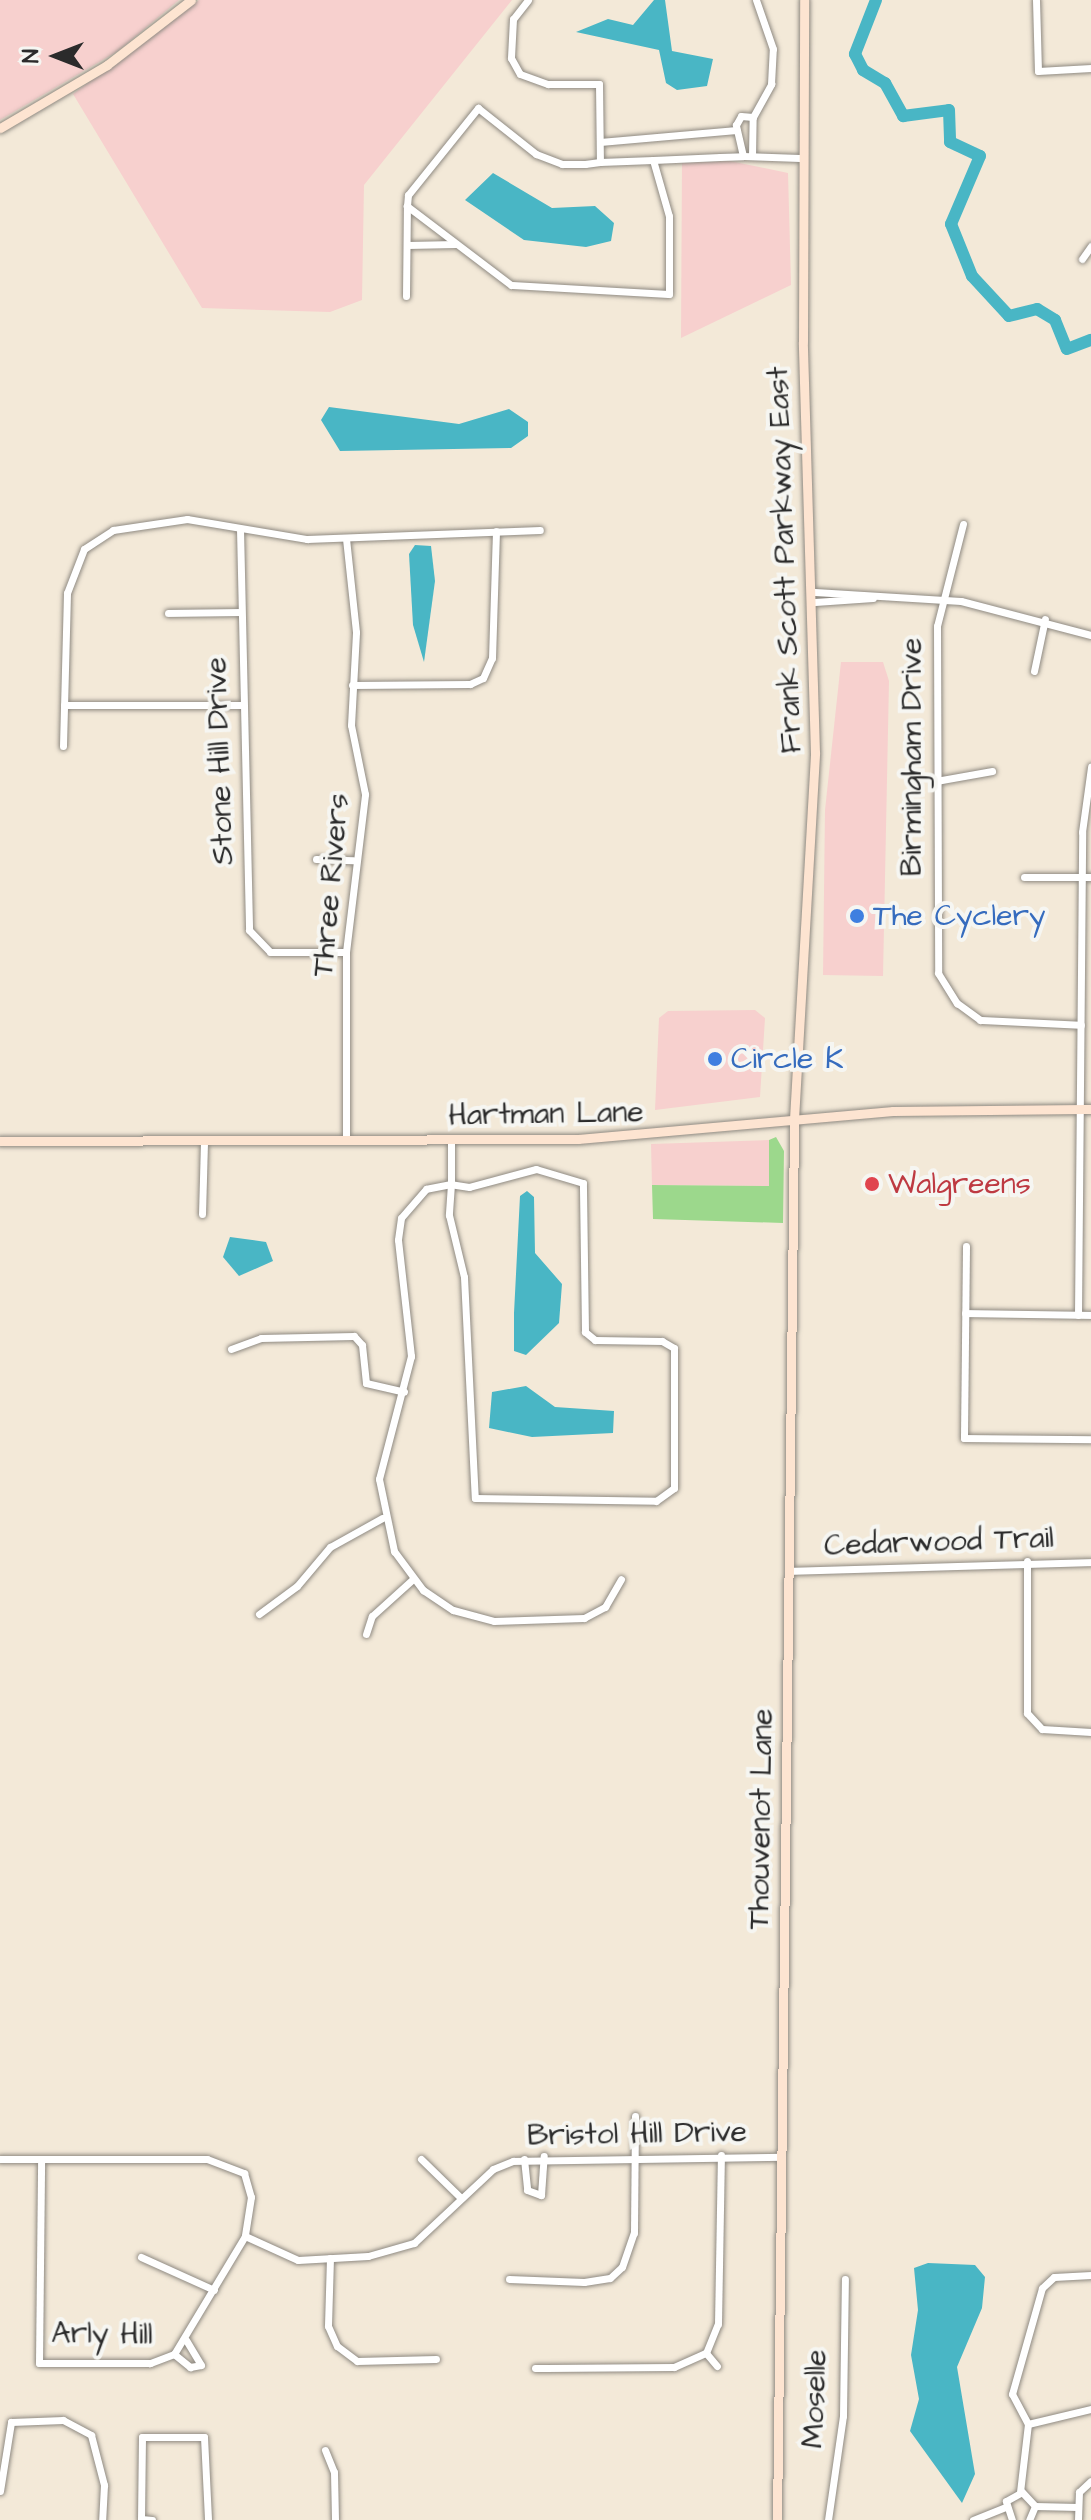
<!DOCTYPE html>
<html>
<head>
<meta charset="utf-8">
<style>
	body { margin:0 }
	#map { position:relative; width:1091px; height:2520px; overflow:hidden; background:#f3e9d8; font-family:"Architects Daughter",sans-serif }
	div>[style] { position:absolute }
	[style*='--x'] { left:calc(var(--x)*1px); top:calc(var(--y)*1px); width:calc(var(--w)*1px); rotate:calc(var(--a)*1deg) }
	.built>* { inset:0; background:#f7d0ce }
	.green>* { inset:0; background:#9cd88c }
	.water>* { inset:0; background:#49b6c5 }
	.river>* { height:12px; margin:-6px; padding:0 6px; transform-origin:6px; border-radius:6px; background:#49b6c5 }
	.roads { filter:drop-shadow(0 0 2px #8f8a82) drop-shadow(0 0 2px #8f8a82) }
	.street>* { height:7px; margin:-3.5px; padding:0 3.5px; transform-origin:3.5px; border-radius:3.5px; background:#fff }
	.secondary>* { height:9px; margin:-4.5px; padding:0 4.5px; transform-origin:4.5px; border-radius:4.5px; background:#fde4d1 }
	.dots>* { width:22px; height:22px; translate:-50% -50%; box-sizing:border-box; border:4px solid #f6f6f2; border-radius:50% }
	span { translate:-50% -50%; white-space:nowrap; text-align:center; line-height:1.15; -webkit-text-stroke:8px #f6f6f2; paint-order:stroke }
	.street-label { font-size:30px; color:#2b2b2b }
	.shop-label { font-size:30px; color:#366cbe }
	.left { translate:0 -50%; text-align:left }
	.health-label { font-size:30px; color:#be3a42 }
	.north { position:absolute; left:16px; top:16px; width:80px; height:80px; -webkit-text-stroke:6px #f6f6f2; paint-order:stroke; rotate:270deg; font-size:22px; font-weight:700; line-height:32px; text-align:center; color:#2b2b2b }
	.north::after { content:''; display:block; margin:auto; width:28px; height:36px; background:#2b2b2b; clip-path:polygon(50% 0,100% 100%,50% 72%,0 100%) }
</style>
</head>
<body>
<div id="map">
	<div class="built">
		<i style="clip-path:polygon(0 0,179px 0,118px 51px,0 120px)"></i>
		<i style="clip-path:polygon(199px 0,512px 0,364px 185px,362px 300px,330px 312px,202px 308px,73px 94px)"></i>
		<i style="clip-path:polygon(730px 161px,788px 173px,791px 285px,681px 338px,682px 163px)"></i>
		<i style="clip-path:polygon(841px 662px,883px 662px,889px 681px,883px 976px,823px 975px,825px 810px)"></i>
		<i style="clip-path:polygon(755px 1010px,765px 1018px,760px 1097px,655px 1110px,659px 1018px,668px 1011px)"></i>
		<i style="clip-path:polygon(769px 1140px,769px 1186px,652px 1185px,651px 1144px)"></i>
	</div>
	<div class="green">
		<i style="clip-path:polygon(776px 1137px,784px 1151px,783px 1223px,653px 1219px,652px 1185px,769px 1186px,769px 1140px)"></i>
	</div>
	<div class="water">
		<i style="clip-path:polygon(654px 0,665px 0,672px 51px,713px 59px,707px 86px,677px 90px,666px 83px,659px 50px,576px 32px,608px 19px,633px 25px)"></i>
		<i style="clip-path:polygon(493px 173px,552px 208px,595px 206px,614px 223px,611px 241px,586px 247px,524px 240px,465px 200px)"></i>
		<i style="clip-path:polygon(329px 407px,459px 424px,509px 409px,528px 422px,528px 436px,511px 448px,340px 451px,321px 420px)"></i>
		<i style="clip-path:polygon(431px 546px,435px 581px,424px 662px,413px 625px,409px 554px,415px 545px)"></i>
		<i style="clip-path:polygon(527px 1191px,534px 1197px,535px 1253px,562px 1284px,559px 1323px,526px 1355px,514px 1351px,514px 1313px,520px 1196px)"></i>
		<i style="clip-path:polygon(230px 1237px,266px 1242px,273px 1261px,239px 1276px,223px 1257px)"></i>
		<i style="clip-path:polygon(526px 1386px,555px 1407px,614px 1411px,613px 1433px,532px 1437px,489px 1428px,492px 1392px)"></i>
		<i style="clip-path:polygon(928px 2263px,975px 2265px,985px 2277px,982px 2308px,957px 2367px,975px 2474px,962px 2503px,910px 2431px,919px 2399px,911px 2355px,918px 2310px,914px 2268px)"></i>
	</div>
	<div class="river">
		<i style="--x:876;--y:0;--w:58;--a:111.3"></i>
		<i style="--x:855;--y:54;--w:18;--a:63"></i>
		<i style="--x:863;--y:70;--w:26;--a:31"></i>
		<i style="--x:885;--y:83;--w:38;--a:61"></i>
		<i style="--x:903;--y:116;--w:46;--a:-7.4"></i>
		<i style="--x:949;--y:110;--w:32;--a:88"></i>
		<i style="--x:950;--y:142;--w:33;--a:25"></i>
		<i style="--x:980;--y:156;--w:74;--a:113.1"></i>
		<i style="--x:951;--y:224;--w:56;--a:68"></i>
		<i style="--x:972;--y:276;--w:54;--a:47.2"></i>
		<i style="--x:1009;--y:316;--w:29;--a:-14"></i>
		<i style="--x:1037;--y:309;--w:21;--a:31"></i>
		<i style="--x:1055;--y:320;--w:31;--a:68"></i>
		<i style="--x:1067;--y:349;--w:26;--a:-21"></i>
	</div>
	<div class="roads">
		<div class="street">
			<i style="--x:528;--y:0;--w:24;--a:128"></i>
			<i style="--x:513;--y:19;--w:39;--a:93"></i>
			<i style="--x:511;--y:58;--w:18;--a:61"></i>
			<i style="--x:520;--y:74;--w:30;--a:20"></i>
			<i style="--x:548;--y:84;--w:51;--a:0"></i>
			<i style="--x:599;--y:84;--w:78;--a:89.3"></i>
			<i style="--x:1036;--y:0;--w:71;--a:88.4"></i>
			<i style="--x:1038;--y:71;--w:53;--a:-3.2"></i>
			<i style="--x:600;--y:142;--w:137;--a:-5"></i>
			<i style="--x:743;--y:156;--w:32;--a:-103"></i>
			<i style="--x:736;--y:125;--w:10;--a:-61"></i>
			<i style="--x:741;--y:116;--w:12;--a:5"></i>
			<i style="--x:752;--y:156;--w:39;--a:-89"></i>
			<i style="--x:753;--y:117;--w:38;--a:-61"></i>
			<i style="--x:771;--y:84;--w:35;--a:-87"></i>
			<i style="--x:773;--y:49;--w:52;--a:-109.1"></i>
			<i style="--x:653;--y:160;--w:58;--a:74.1"></i>
			<i style="--x:669;--y:216;--w:78;--a:90"></i>
			<i style="--x:669;--y:294;--w:158;--a:-176.7"></i>
			<i style="--x:511;--y:285;--w:131;--a:-142.8"></i>
			<i style="--x:407;--y:206;--w:11;--a:-85"></i>
			<i style="--x:408;--y:195;--w:112;--a:-51.2"></i>
			<i style="--x:478;--y:108;--w:74;--a:38.4"></i>
			<i style="--x:536;--y:154;--w:28;--a:21"></i>
			<i style="--x:562;--y:164;--w:23;--a:0"></i>
			<i style="--x:585;--y:164;--w:15;--a:-8"></i>
			<i style="--x:600;--y:162;--w:53;--a:-2.2"></i>
			<i style="--x:653;--y:160;--w:67;--a:-2.6"></i>
			<i style="--x:720;--y:157;--w:23;--a:-2"></i>
			<i style="--x:743;--y:156;--w:57;--a:2"></i>
			<i style="--x:407;--y:245;--w:49;--a:-1.2"></i>
			<i style="--x:1082;--y:259;--w:16;--a:-55"></i>
			<i style="--x:406;--y:296;--w:90;--a:-89.4"></i>
			<i style="--x:963;--y:524;--w:105;--a:104.3"></i>
			<i style="--x:937;--y:626;--w:347;--a:89.8"></i>
			<i style="--x:938;--y:973;--w:36;--a:58"></i>
			<i style="--x:957;--y:1003;--w:29;--a:36"></i>
			<i style="--x:980;--y:1020;--w:101;--a:2.8"></i>
			<i style="--x:240;--y:529;--w:401;--a:88.7"></i>
			<i style="--x:249;--y:930;--w:30;--a:46"></i>
			<i style="--x:270;--y:952;--w:76;--a:0"></i>
			<i style="--x:815;--y:592;--w:146;--a:3.5"></i>
			<i style="--x:961;--y:601;--w:134;--a:14.7"></i>
			<i style="--x:815;--y:602;--w:58;--a:-3.9"></i>
			<i style="--x:168;--y:613;--w:71;--a:-0.8"></i>
			<i style="--x:1034;--y:671;--w:53;--a:-78.1"></i>
			<i style="--x:352;--y:685;--w:118;--a:-0.5"></i>
			<i style="--x:470;--y:684;--w:14;--a:-25"></i>
			<i style="--x:483;--y:678;--w:22;--a:-66"></i>
			<i style="--x:492;--y:658;--w:127;--a:-88.2"></i>
			<i style="--x:64;--y:705;--w:179;--a:0"></i>
			<i style="--x:63;--y:746;--w:153;--a:-88.5"></i>
			<i style="--x:67;--y:593;--w:47;--a:-68.9"></i>
			<i style="--x:84;--y:549;--w:35;--a:-33"></i>
			<i style="--x:113;--y:530;--w:75;--a:-8.5"></i>
			<i style="--x:187;--y:519;--w:122;--a:9.5"></i>
			<i style="--x:307;--y:539;--w:233;--a:-2.2"></i>
			<i style="--x:936;--y:781;--w:57;--a:-10.1"></i>
			<i style="--x:316;--y:859;--w:37;--a:2"></i>
			<i style="--x:1024;--y:877;--w:67;--a:0"></i>
			<i style="--x:451;--y:1140;--w:44;--a:90"></i>
			<i style="--x:451;--y:1184;--w:31;--a:94"></i>
			<i style="--x:449;--y:1215;--w:64;--a:76.4"></i>
			<i style="--x:464;--y:1277;--w:221;--a:87.2"></i>
			<i style="--x:475;--y:1498;--w:181;--a:0.9"></i>
			<i style="--x:656;--y:1501;--w:22;--a:-36"></i>
			<i style="--x:674;--y:1488;--w:140;--a:-90"></i>
			<i style="--x:674;--y:1348;--w:14;--a:-150"></i>
			<i style="--x:662;--y:1341;--w:67;--a:-179.1"></i>
			<i style="--x:595;--y:1340;--w:13;--a:-141"></i>
			<i style="--x:585;--y:1332;--w:149;--a:-90.8"></i>
			<i style="--x:583;--y:1183;--w:49;--a:-163.4"></i>
			<i style="--x:536;--y:1169;--w:69;--a:165"></i>
			<i style="--x:469;--y:1187;--w:18;--a:-171"></i>
			<i style="--x:451;--y:1184;--w:25;--a:169"></i>
			<i style="--x:426;--y:1189;--w:38;--a:131"></i>
			<i style="--x:401;--y:1218;--w:22;--a:98"></i>
			<i style="--x:398;--y:1240;--w:117;--a:83.6"></i>
			<i style="--x:411;--y:1356;--w:127;--a:104.6"></i>
			<i style="--x:379;--y:1479;--w:74;--a:78.2"></i>
			<i style="--x:394;--y:1551;--w:49;--a:53.4"></i>
			<i style="--x:423;--y:1590;--w:36;--a:34"></i>
			<i style="--x:453;--y:1610;--w:42;--a:15"></i>
			<i style="--x:494;--y:1621;--w:90;--a:-1.9"></i>
			<i style="--x:584;--y:1618;--w:24;--a:-28"></i>
			<i style="--x:605;--y:1607;--w:32;--a:-60"></i>
			<i style="--x:346;--y:1141;--w:189;--a:-90"></i>
			<i style="--x:346;--y:952;--w:159;--a:-83.1"></i>
			<i style="--x:365;--y:794;--w:70;--a:-101.5"></i>
			<i style="--x:351;--y:725;--w:93;--a:-86.9"></i>
			<i style="--x:356;--y:632;--w:94;--a:-96.1"></i>
			<i style="--x:202;--y:1214;--w:73;--a:-88.4"></i>
			<i style="--x:966;--y:1246;--w:192;--a:90.6"></i>
			<i style="--x:964;--y:1438;--w:127;--a:0.5"></i>
			<i style="--x:965;--y:1313;--w:126;--a:0.9"></i>
			<i style="--x:1078;--y:1315;--w:483;--a:-89.5"></i>
			<i style="--x:1082;--y:832;--w:66;--a:-82.1"></i>
			<i style="--x:231;--y:1349;--w:32;--a:-20"></i>
			<i style="--x:261;--y:1338;--w:93;--a:-1.2"></i>
			<i style="--x:354;--y:1336;--w:12;--a:48"></i>
			<i style="--x:362;--y:1345;--w:38;--a:84"></i>
			<i style="--x:366;--y:1383;--w:39;--a:13"></i>
			<i style="--x:1027;--y:1561;--w:152;--a:90"></i>
			<i style="--x:1027;--y:1713;--w:22;--a:47"></i>
			<i style="--x:1042;--y:1729;--w:49;--a:3.5"></i>
			<i style="--x:789;--y:1571;--w:302;--a:-1.7"></i>
			<i style="--x:259;--y:1614;--w:47;--a:-36.4"></i>
			<i style="--x:297;--y:1586;--w:51;--a:-49.8"></i>
			<i style="--x:330;--y:1547;--w:60;--a:-29.1"></i>
			<i style="--x:366;--y:1634;--w:19;--a:-72"></i>
			<i style="--x:372;--y:1616;--w:55;--a:-42.1"></i>
			<i style="--x:0;--y:2159;--w:207;--a:0"></i>
			<i style="--x:207;--y:2159;--w:40;--a:21"></i>
			<i style="--x:244;--y:2173;--w:25;--a:74"></i>
			<i style="--x:251;--y:2197;--w:39;--a:99"></i>
			<i style="--x:245;--y:2236;--w:138;--a:121"></i>
			<i style="--x:174;--y:2354;--w:26;--a:159"></i>
			<i style="--x:150;--y:2363;--w:111;--a:180"></i>
			<i style="--x:39;--y:2363;--w:204;--a:-89.4"></i>
			<i style="--x:421;--y:2159;--w:54;--a:44.3"></i>
			<i style="--x:524;--y:2159;--w:31;--a:84"></i>
			<i style="--x:527;--y:2190;--w:15;--a:20"></i>
			<i style="--x:541;--y:2195;--w:39;--a:-86"></i>
			<i style="--x:245;--y:2236;--w:58;--a:24.4"></i>
			<i style="--x:298;--y:2260;--w:70;--a:-3.3"></i>
			<i style="--x:368;--y:2256;--w:48;--a:-15.8"></i>
			<i style="--x:414;--y:2243;--w:108;--a:-43.1"></i>
			<i style="--x:493;--y:2169;--w:22;--a:-22"></i>
			<i style="--x:513;--y:2161;--w:267;--a:-0.9"></i>
			<i style="--x:141;--y:2257;--w:80;--a:24.3"></i>
			<i style="--x:330;--y:2258;--w:68;--a:91.7"></i>
			<i style="--x:328;--y:2326;--w:22;--a:66"></i>
			<i style="--x:337;--y:2346;--w:25;--a:37"></i>
			<i style="--x:357;--y:2361;--w:79;--a:-1.5"></i>
			<i style="--x:509;--y:2279;--w:75;--a:2.3"></i>
			<i style="--x:584;--y:2282;--w:26;--a:-9"></i>
			<i style="--x:610;--y:2278;--w:16;--a:-43"></i>
			<i style="--x:622;--y:2267;--w:36;--a:-71"></i>
			<i style="--x:634;--y:2233;--w:117;--a:-89.5"></i>
			<i style="--x:706;--y:2353;--w:17;--a:50"></i>
			<i style="--x:174;--y:2354;--w:21;--a:39"></i>
			<i style="--x:190;--y:2367;--w:11;--a:-10"></i>
			<i style="--x:201;--y:2365;--w:29;--a:-121"></i>
			<i style="--x:535;--y:2368;--w:139;--a:-0.4"></i>
			<i style="--x:674;--y:2367;--w:35;--a:-24"></i>
			<i style="--x:706;--y:2353;--w:31;--a:-68"></i>
			<i style="--x:718;--y:2324;--w:169;--a:-89"></i>
			<i style="--x:1028;--y:2424;--w:34;--a:-118"></i>
			<i style="--x:1012;--y:2394;--w:110;--a:-74.2"></i>
			<i style="--x:1042;--y:2288;--w:16;--a:-43"></i>
			<i style="--x:1054;--y:2277;--w:37;--a:-3"></i>
			<i style="--x:325;--y:2450;--w:24;--a:68"></i>
			<i style="--x:334;--y:2472;--w:48;--a:88.8"></i>
			<i style="--x:0;--y:2491;--w:70;--a:-80.9"></i>
			<i style="--x:11;--y:2422;--w:52;--a:-2.2"></i>
			<i style="--x:63;--y:2420;--w:32;--a:28"></i>
			<i style="--x:91;--y:2435;--w:52;--a:75.4"></i>
			<i style="--x:104;--y:2485;--w:35;--a:93"></i>
			<i style="--x:1020;--y:2492;--w:68;--a:-83.3"></i>
			<i style="--x:1028;--y:2424;--w:65;--a:-13.4"></i>
			<i style="--x:1035;--y:2506;--w:43;--a:1.3"></i>
			<i style="--x:152;--y:2520;--w:11;--a:-175"></i>
			<i style="--x:141;--y:2519;--w:82;--a:-89.3"></i>
			<i style="--x:142;--y:2437;--w:62;--a:0"></i>
			<i style="--x:204;--y:2437;--w:83;--a:87.2"></i>
			<i style="--x:828;--y:2520;--w:105;--a:-81.8"></i>
			<i style="--x:843;--y:2416;--w:137;--a:-89.2"></i>
			<i style="--x:973;--y:2520;--w:35;--a:-22"></i>
			<i style="--x:1012;--y:2520;--w:20;--a:-108"></i>
			<i style="--x:1006;--y:2501;--w:18;--a:-29"></i>
			<i style="--x:1022;--y:2492;--w:19;--a:47"></i>
			<i style="--x:1035;--y:2506;--w:15;--a:113"></i>
			<i style="--x:1078;--y:2520;--w:28;--a:-88"></i>
			<i style="--x:1079;--y:2492;--w:16;--a:-43"></i>
		</div>
		<div class="secondary">
			<i style="--x:0;--y:128;--w:124;--a:-30.5"></i>
			<i style="--x:107;--y:65;--w:106;--a:-37.7"></i>
			<i style="--x:0;--y:1141;--w:578;--a:-0.2"></i>
			<i style="--x:578;--y:1139;--w:316;--a:-5.1"></i>
			<i style="--x:893;--y:1111;--w:198;--a:-0.6"></i>
			<i style="--x:777;--y:2520;--w:1401;--a:-89.3"></i>
			<i style="--x:794;--y:1119;--w:367;--a:-86.7"></i>
			<i style="--x:815;--y:753;--w:411;--a:-91.7"></i>
			<i style="--x:803;--y:342;--w:342;--a:-89.8"></i>
		</div>
	</div>
	<div class="dots">
		<i style="left:857px;top:916px;background:#3f7fe0"></i>
		<i style="left:715px;top:1059px;background:#3f7fe0"></i>
		<i style="left:872px;top:1184px;background:#e0444e"></i>
	</div>
	<div class="street-label">
		<span style="left:785px;top:560px;rotate:-92deg">Frank Scott Parkway East</span>
		<span style="left:912px;top:757px;rotate:-90deg">Birmingham Drive</span>
		<span style="left:220px;top:761px;rotate:-92deg">Stone Hill Drive</span>
		<span style="left:331px;top:885px;rotate:-85deg">Three Rivers</span>
		<span style="left:546px;top:1114px;rotate:-1deg">Hartman Lane</span>
		<span style="left:939px;top:1542px;rotate:-2deg">Cedarwood Trail</span>
		<span style="left:761px;top:1819px;rotate:-89deg">Thouvenot Lane</span>
		<span style="left:637px;top:2134px;rotate:-1deg">Bristol Hill Drive</span>
		<span style="left:102px;top:2334px;rotate:1deg">Arly Hill</span>
		<span style="left:815px;top:2399px;rotate:-88deg">Moselle</span>
	</div>
	<div class="shop-label">
		<span class="left" style="left:873px;top:916px">The Cyclery</span>
		<span class="left" style="left:731px;top:1059px">Circle K</span>
	</div>
	<div class="health-label">
		<span class="left" style="left:888px;top:1184px">Walgreens</span>
	</div>
	<div class="north">N</div>
</div>
</body>
</html>
